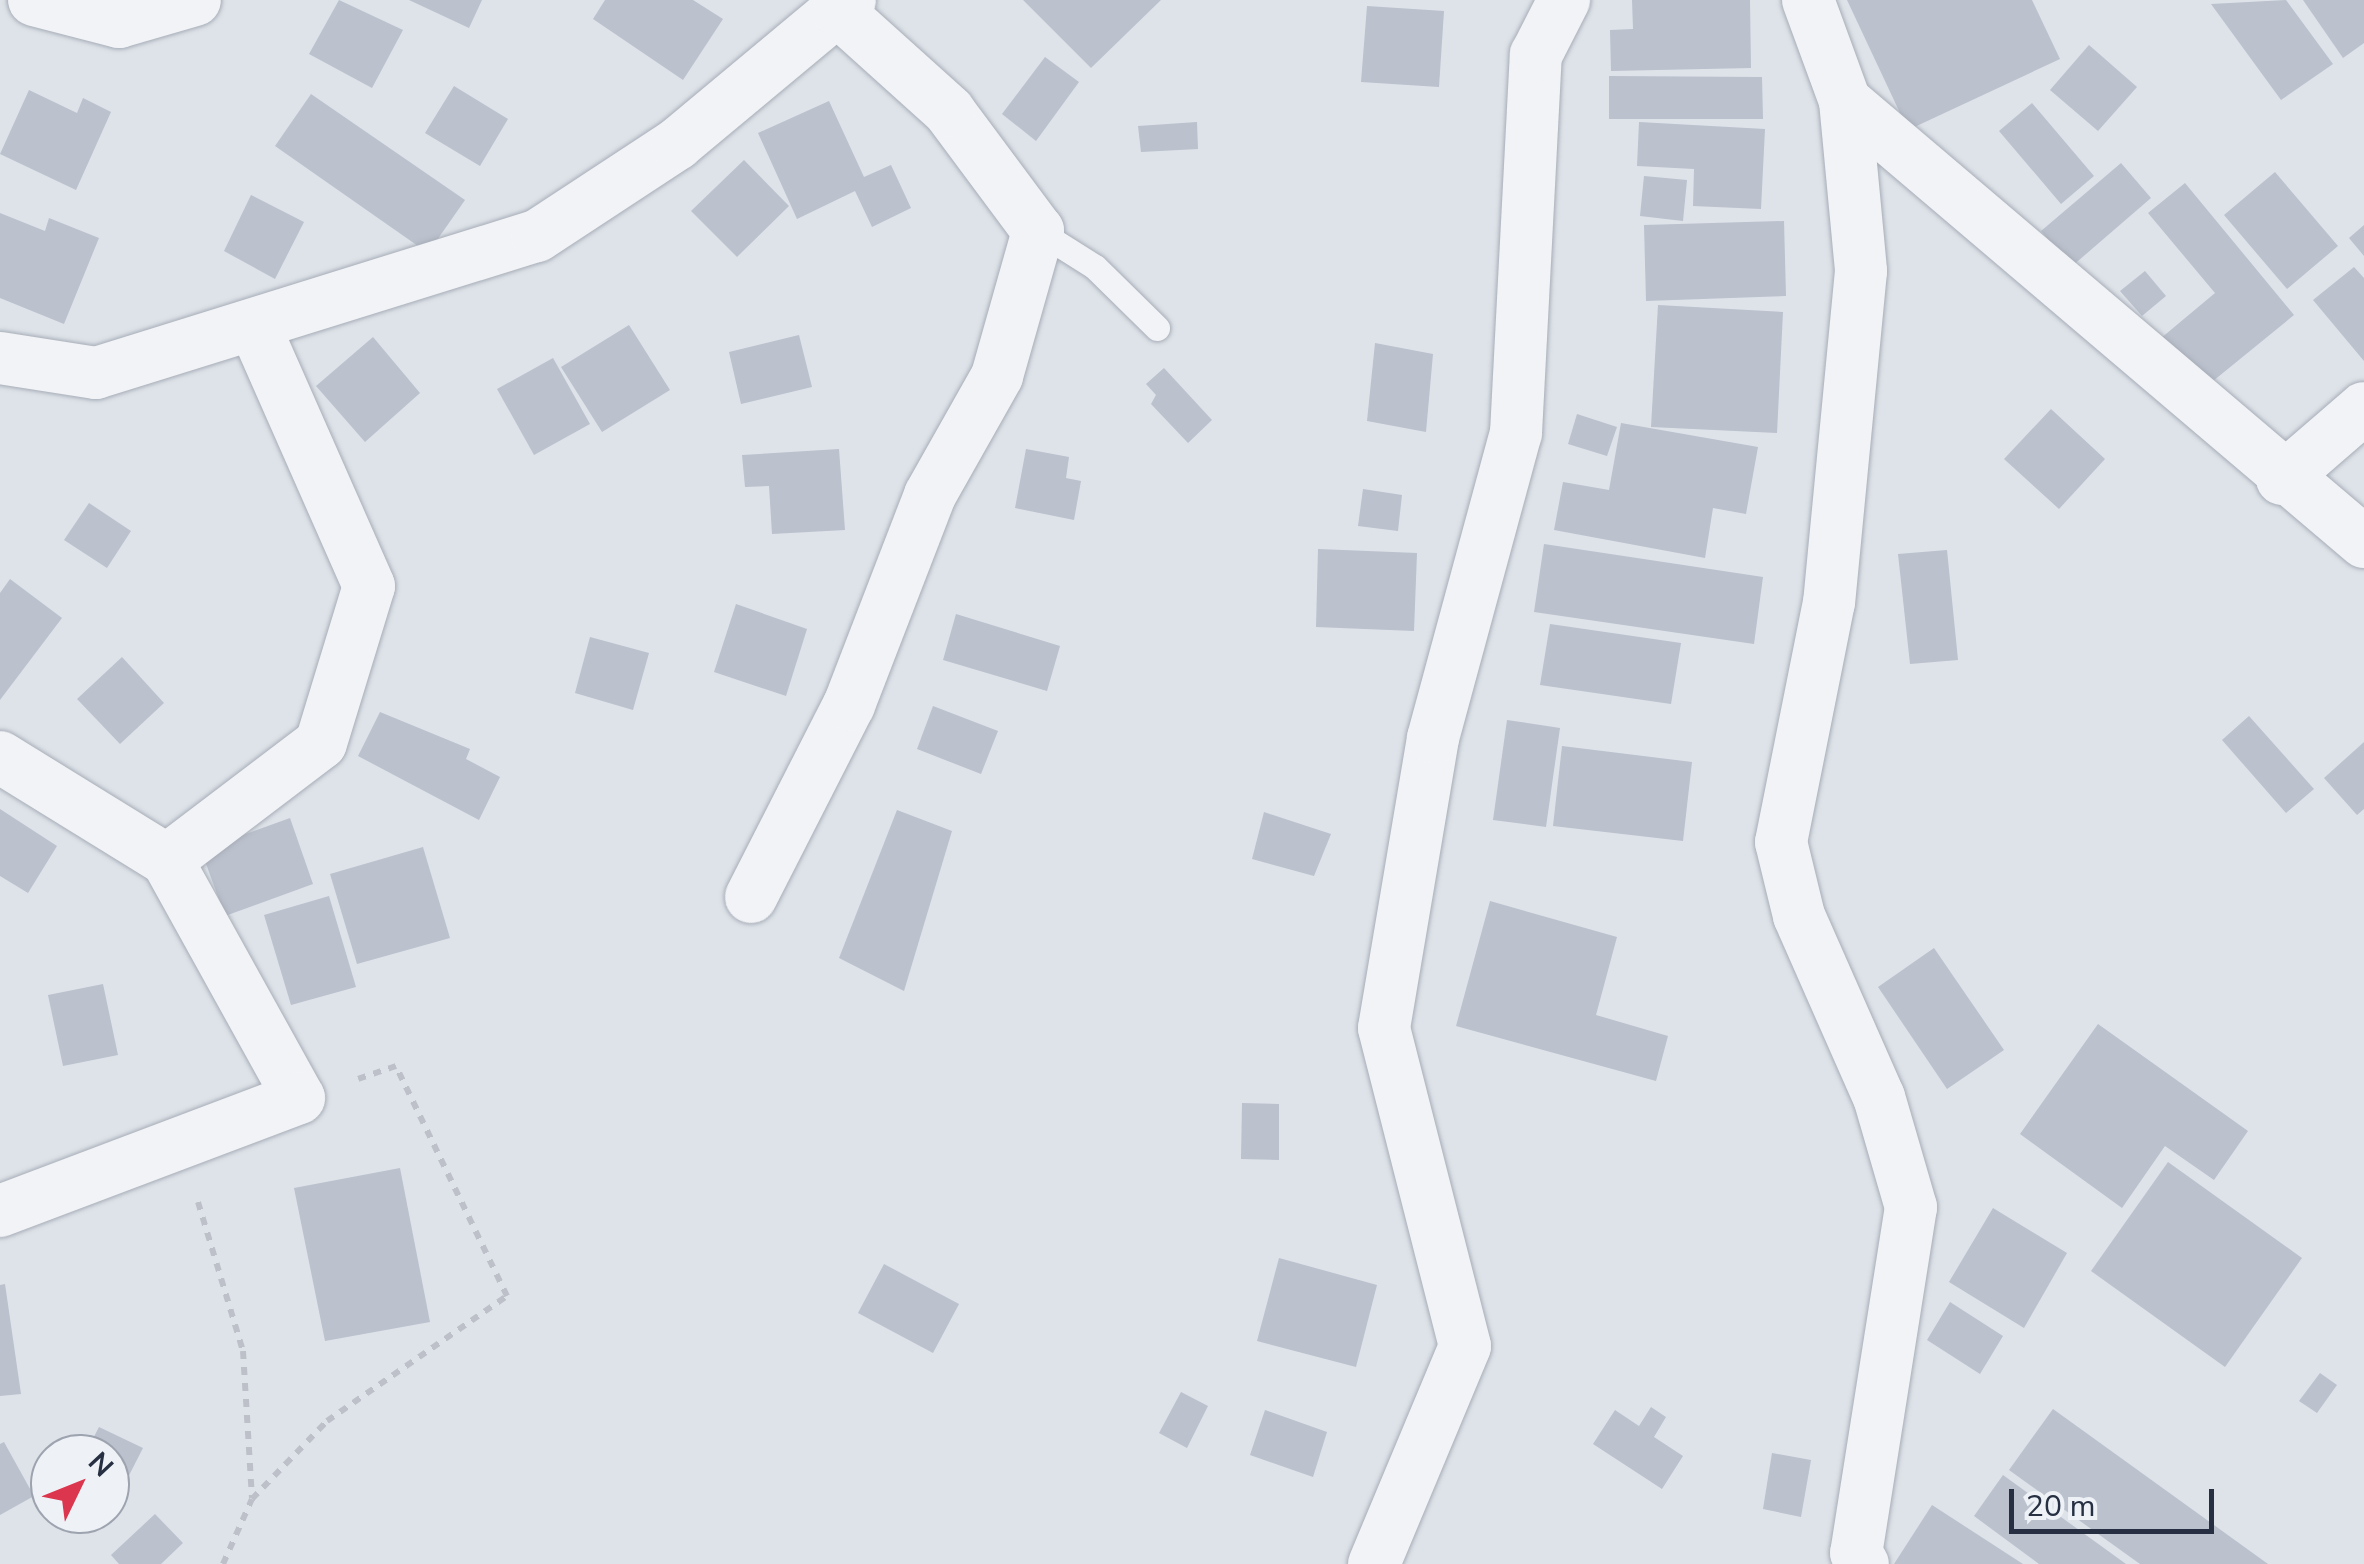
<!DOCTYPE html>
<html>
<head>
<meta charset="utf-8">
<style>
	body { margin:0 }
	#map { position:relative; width:2364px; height:1564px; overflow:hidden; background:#dee3e9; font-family:"Nunito Sans",sans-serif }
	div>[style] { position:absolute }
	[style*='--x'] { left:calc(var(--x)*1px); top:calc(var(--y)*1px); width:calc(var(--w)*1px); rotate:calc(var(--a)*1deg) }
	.building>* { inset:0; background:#bbc1cd }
	.path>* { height:6px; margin-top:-3px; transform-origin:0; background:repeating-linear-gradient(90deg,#bdc0c8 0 8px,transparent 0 16px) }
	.roads { filter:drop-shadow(0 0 2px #a7adb7) drop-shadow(0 0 2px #a7adb7) }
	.service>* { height:25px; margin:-12.5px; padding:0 12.5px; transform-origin:12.5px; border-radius:12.5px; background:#f2f3f7 }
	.minor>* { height:52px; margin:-26px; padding:0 26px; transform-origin:26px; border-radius:26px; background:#f2f3f7 }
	span { translate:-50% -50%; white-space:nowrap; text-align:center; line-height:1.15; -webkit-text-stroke:8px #eef2f7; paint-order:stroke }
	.north { position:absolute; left:30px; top:1434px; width:100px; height:100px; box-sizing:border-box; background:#eef2f7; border:2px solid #9ea4af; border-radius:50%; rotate:47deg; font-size:28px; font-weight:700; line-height:40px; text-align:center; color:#263042 }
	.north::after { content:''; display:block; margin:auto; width:35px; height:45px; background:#db364d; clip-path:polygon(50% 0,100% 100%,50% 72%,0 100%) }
	.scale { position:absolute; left:2009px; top:1489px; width:205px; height:45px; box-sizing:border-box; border:5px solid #263042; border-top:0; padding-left:12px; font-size:30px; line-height:35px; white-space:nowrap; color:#263042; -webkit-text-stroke:8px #eef2f7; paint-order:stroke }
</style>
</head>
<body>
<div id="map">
	<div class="building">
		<i style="clip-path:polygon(339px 0,403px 30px,372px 88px,309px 54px)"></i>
		<i style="clip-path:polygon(409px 0,482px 0,469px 28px)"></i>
		<i style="clip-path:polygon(605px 0,693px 0,723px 19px,683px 80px,593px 19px)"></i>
		<i style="clip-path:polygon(1023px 0,1161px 0,1091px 68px)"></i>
		<i style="clip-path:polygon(1632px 0,1750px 0,1751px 68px,1611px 71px,1610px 30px,1633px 29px)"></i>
		<i style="clip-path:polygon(1847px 0,2032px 0,2060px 59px,1908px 130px)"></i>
		<i style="clip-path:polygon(2286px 0,2333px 64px,2281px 100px,2211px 4px)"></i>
		<i style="clip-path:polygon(2303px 0,2364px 0,2364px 43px,2343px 58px)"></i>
		<i style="clip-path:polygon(1367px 6px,1444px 11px,1439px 87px,1361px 82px)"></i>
		<i style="clip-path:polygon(2089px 45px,2137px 87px,2098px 131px,2050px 90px)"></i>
		<i style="clip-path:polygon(1045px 57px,1079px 82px,1036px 141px,1002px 114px)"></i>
		<i style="clip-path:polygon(1609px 76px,1762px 77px,1763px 119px,1609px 119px)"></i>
		<i style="clip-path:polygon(454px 86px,508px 119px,480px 166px,425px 133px)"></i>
		<i style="clip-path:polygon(29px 90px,77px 113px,83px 98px,111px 112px,76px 190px,0 154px)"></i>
		<i style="clip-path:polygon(311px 94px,465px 200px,428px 253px,275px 146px)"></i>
		<i style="clip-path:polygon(829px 101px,864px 177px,891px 165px,911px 208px,872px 227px,855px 191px,797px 219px,758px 133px)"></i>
		<i style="clip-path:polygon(2032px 103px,2094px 176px,2061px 204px,1999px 131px)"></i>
		<i style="clip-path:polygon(1197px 122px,1198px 149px,1141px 152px,1138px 126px)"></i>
		<i style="clip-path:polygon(1639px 122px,1765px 129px,1761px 209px,1693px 206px,1694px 169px,1637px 166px)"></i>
		<i style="clip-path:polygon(744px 160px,789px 206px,737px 257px,691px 211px)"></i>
		<i style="clip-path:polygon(2121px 163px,2151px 198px,2071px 267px,2041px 231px)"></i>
		<i style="clip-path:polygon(2275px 172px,2338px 246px,2287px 289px,2224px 215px)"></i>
		<i style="clip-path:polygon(1644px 176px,1687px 180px,1683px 221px,1640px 216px)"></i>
		<i style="clip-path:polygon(2185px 183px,2294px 315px,2202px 390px,2160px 339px,2215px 293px,2148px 213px)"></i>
		<i style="clip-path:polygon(251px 195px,304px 222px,275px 279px,224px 251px)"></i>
		<i style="clip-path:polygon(0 213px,45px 231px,49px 218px,99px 238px,64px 324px,0 298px)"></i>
		<i style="clip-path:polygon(1784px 221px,1786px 296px,1646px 301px,1644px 225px)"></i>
		<i style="clip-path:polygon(2364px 225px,2364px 256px,2349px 238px)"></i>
		<i style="clip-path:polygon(2354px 267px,2364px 278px,2364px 361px,2313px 300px)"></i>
		<i style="clip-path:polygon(2145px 271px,2166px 296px,2142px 316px,2120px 291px)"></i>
		<i style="clip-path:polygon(1658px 305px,1783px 312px,1777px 433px,1651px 427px)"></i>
		<i style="clip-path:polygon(629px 325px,670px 390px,602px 432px,561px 367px)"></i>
		<i style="clip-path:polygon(799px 335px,812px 387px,741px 404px,729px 352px)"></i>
		<i style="clip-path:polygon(373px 337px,420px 393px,365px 442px,316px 386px)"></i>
		<i style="clip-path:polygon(1375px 343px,1433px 354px,1426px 432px,1367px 421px)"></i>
		<i style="clip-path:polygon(553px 358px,590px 424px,534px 455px,497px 389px)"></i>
		<i style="clip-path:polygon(1164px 368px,1212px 420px,1188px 443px,1151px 404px,1156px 395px,1146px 384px)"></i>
		<i style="clip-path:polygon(2051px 409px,2105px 459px,2059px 509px,2004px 459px)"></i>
		<i style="clip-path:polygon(1577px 414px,1617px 427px,1607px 456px,1568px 444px)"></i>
		<i style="clip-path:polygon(1621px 423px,1758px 447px,1746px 514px,1713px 508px,1705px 558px,1554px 530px,1563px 482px,1609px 490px)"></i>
		<i style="clip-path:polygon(839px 449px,845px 530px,772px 534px,769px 486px,745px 487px,742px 455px)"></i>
		<i style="clip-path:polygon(1026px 449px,1069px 457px,1066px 478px,1081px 481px,1074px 520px,1015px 508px)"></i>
		<i style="clip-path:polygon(1363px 489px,1402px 495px,1398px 531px,1358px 526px)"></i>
		<i style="clip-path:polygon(89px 503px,131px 531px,107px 568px,64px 540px)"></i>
		<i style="clip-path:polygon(1544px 544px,1763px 577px,1754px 644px,1534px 612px)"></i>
		<i style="clip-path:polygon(1318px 549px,1417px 553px,1414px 631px,1316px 627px)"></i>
		<i style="clip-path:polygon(1947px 550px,1958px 660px,1910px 664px,1898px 554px)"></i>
		<i style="clip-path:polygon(10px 579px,62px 618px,0 700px,0 593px)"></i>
		<i style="clip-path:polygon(736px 604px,807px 629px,786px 696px,714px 672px)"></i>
		<i style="clip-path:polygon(956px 614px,1060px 646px,1047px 691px,943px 660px)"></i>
		<i style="clip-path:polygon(1550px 624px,1681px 643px,1671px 704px,1540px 685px)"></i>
		<i style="clip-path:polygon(590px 637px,649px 653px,633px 710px,575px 693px)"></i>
		<i style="clip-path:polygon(122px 657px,164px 703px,120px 744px,77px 699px)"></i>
		<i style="clip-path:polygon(933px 706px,998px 731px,981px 774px,917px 749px)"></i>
		<i style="clip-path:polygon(380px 712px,470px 749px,466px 759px,500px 777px,479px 820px,358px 756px)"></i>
		<i style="clip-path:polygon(2249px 716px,2314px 789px,2286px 813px,2222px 740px)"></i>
		<i style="clip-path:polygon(1507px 720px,1560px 728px,1546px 827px,1493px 820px)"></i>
		<i style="clip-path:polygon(2364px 742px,2364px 809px,2357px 815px,2324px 778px)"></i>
		<i style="clip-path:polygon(1562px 746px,1692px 762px,1683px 841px,1553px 826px)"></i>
		<i style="clip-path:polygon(0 809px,57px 846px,28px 893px,0 876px)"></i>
		<i style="clip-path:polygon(897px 810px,952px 831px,904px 991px,839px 958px)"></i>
		<i style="clip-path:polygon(1264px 812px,1331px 834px,1314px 876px,1252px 859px)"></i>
		<i style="clip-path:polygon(290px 818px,313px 884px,225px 916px,201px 850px)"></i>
		<i style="clip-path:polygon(423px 847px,450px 938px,357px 964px,330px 874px)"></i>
		<i style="clip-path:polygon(329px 896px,356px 987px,291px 1005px,264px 915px)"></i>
		<i style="clip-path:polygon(1490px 901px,1617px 937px,1596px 1015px,1668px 1036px,1656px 1081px,1456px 1026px)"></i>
		<i style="clip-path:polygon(1934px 948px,2004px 1050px,1947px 1089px,1878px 987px)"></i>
		<i style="clip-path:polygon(103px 984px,118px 1055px,63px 1066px,48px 995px)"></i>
		<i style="clip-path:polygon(2098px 1024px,2248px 1131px,2214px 1180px,2165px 1146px,2122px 1208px,2020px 1134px)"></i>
		<i style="clip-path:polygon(1242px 1103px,1279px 1104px,1279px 1160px,1241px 1159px)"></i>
		<i style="clip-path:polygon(2168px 1162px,2302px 1258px,2225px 1367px,2091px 1271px)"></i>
		<i style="clip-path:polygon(400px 1168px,430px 1322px,325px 1341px,294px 1188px)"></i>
		<i style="clip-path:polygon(1993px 1208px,2067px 1253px,2024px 1328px,1949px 1282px)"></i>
		<i style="clip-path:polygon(1279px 1258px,1377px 1285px,1356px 1367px,1257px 1341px)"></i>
		<i style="clip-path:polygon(884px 1264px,959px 1304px,933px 1353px,858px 1313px)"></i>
		<i style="clip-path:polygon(5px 1284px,21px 1394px,0 1396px,0 1285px)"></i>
		<i style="clip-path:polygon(1950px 1302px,2003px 1336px,1980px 1374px,1927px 1340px)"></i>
		<i style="clip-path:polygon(2320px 1373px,2337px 1385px,2317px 1413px,2299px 1401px)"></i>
		<i style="clip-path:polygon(1181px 1392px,1208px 1406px,1187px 1448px,1159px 1433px)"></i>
		<i style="clip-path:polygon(1651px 1407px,1666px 1417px,1654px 1437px,1683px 1456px,1662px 1489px,1593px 1444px,1615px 1410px,1639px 1426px)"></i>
		<i style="clip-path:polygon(2053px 1409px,2268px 1564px,2140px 1564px,2009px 1470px)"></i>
		<i style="clip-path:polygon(1265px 1410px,1327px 1432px,1313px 1477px,1250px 1455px)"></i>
		<i style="clip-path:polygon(99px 1427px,143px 1448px,121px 1491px,110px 1486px,110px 1454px,85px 1454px)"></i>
		<i style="clip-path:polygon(4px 1442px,34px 1496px,0 1515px,0 1444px)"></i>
		<i style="clip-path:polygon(1772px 1453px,1811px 1460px,1801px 1517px,1763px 1509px)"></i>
		<i style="clip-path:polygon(2003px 1475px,2126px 1564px,2039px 1564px,1974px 1516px)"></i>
		<i style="clip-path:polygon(1932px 1505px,2023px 1564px,1894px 1564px)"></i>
		<i style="clip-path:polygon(155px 1514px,183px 1543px,161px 1564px,119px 1564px,111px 1555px)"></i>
	</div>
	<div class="path">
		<i style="--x:198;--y:1202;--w:156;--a:73.2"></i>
		<i style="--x:243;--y:1351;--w:147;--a:86.5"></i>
		<i style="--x:223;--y:1564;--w:71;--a:-66"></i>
		<i style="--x:252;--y:1499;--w:108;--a:-46.1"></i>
		<i style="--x:327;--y:1421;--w:219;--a:-34.8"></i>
		<i style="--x:507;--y:1296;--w:255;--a:-115.8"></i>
		<i style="--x:396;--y:1066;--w:40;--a:161.1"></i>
	</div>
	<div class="roads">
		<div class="service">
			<i style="--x:1038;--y:231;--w:67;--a:32.3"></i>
			<i style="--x:1095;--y:267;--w:87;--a:44.5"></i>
		</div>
		<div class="minor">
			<i style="--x:34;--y:0;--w:88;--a:14.5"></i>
			<i style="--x:119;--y:22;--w:79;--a:-16.1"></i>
			<i style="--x:1808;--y:0;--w:108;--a:69.9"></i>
			<i style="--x:1845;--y:101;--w:171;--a:84.6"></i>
			<i style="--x:1861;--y:271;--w:333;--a:95.5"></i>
			<i style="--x:1829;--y:602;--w:245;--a:101.3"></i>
			<i style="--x:1781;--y:842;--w:76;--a:76.3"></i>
			<i style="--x:1799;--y:916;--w:198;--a:66.2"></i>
			<i style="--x:1879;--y:1097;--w:115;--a:73.8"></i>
			<i style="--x:1911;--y:1207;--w:350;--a:99"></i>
			<i style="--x:1856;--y:1553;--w:13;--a:58"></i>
			<i style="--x:1845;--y:101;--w:681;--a:40.35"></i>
			<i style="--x:0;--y:358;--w:97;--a:8.9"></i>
			<i style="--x:96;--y:373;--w:462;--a:-17.3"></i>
			<i style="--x:537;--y:236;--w:168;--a:-33.3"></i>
			<i style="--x:677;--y:144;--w:225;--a:-39.8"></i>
			<i style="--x:2282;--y:479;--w:108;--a:-40.9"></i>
			<i style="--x:0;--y:757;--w:196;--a:31.7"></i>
			<i style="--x:167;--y:860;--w:272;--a:61"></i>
			<i style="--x:299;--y:1098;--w:320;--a:159.3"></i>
			<i style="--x:167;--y:860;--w:193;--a:-37.2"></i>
			<i style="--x:321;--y:743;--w:164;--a:-73"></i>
			<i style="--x:369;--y:586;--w:283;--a:-113.8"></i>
			<i style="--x:751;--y:897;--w:216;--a:-63"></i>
			<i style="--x:849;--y:705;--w:225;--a:-68.9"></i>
			<i style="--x:930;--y:495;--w:137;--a:-60.6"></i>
			<i style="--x:997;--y:376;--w:151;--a:-74.2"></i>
			<i style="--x:1038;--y:231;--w:149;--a:-126.6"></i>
			<i style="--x:949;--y:111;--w:149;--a:-138"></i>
			<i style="--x:1374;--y:1564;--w:236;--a:-67.3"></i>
			<i style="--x:1465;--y:1346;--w:328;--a:-104.3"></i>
			<i style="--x:1384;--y:1028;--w:294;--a:-80.4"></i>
			<i style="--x:1433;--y:738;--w:316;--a:-74.8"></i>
			<i style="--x:1516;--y:433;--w:379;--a:-87"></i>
			<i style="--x:1536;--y:55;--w:62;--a:-63"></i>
		</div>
	</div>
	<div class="north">N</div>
	<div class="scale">20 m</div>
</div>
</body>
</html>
